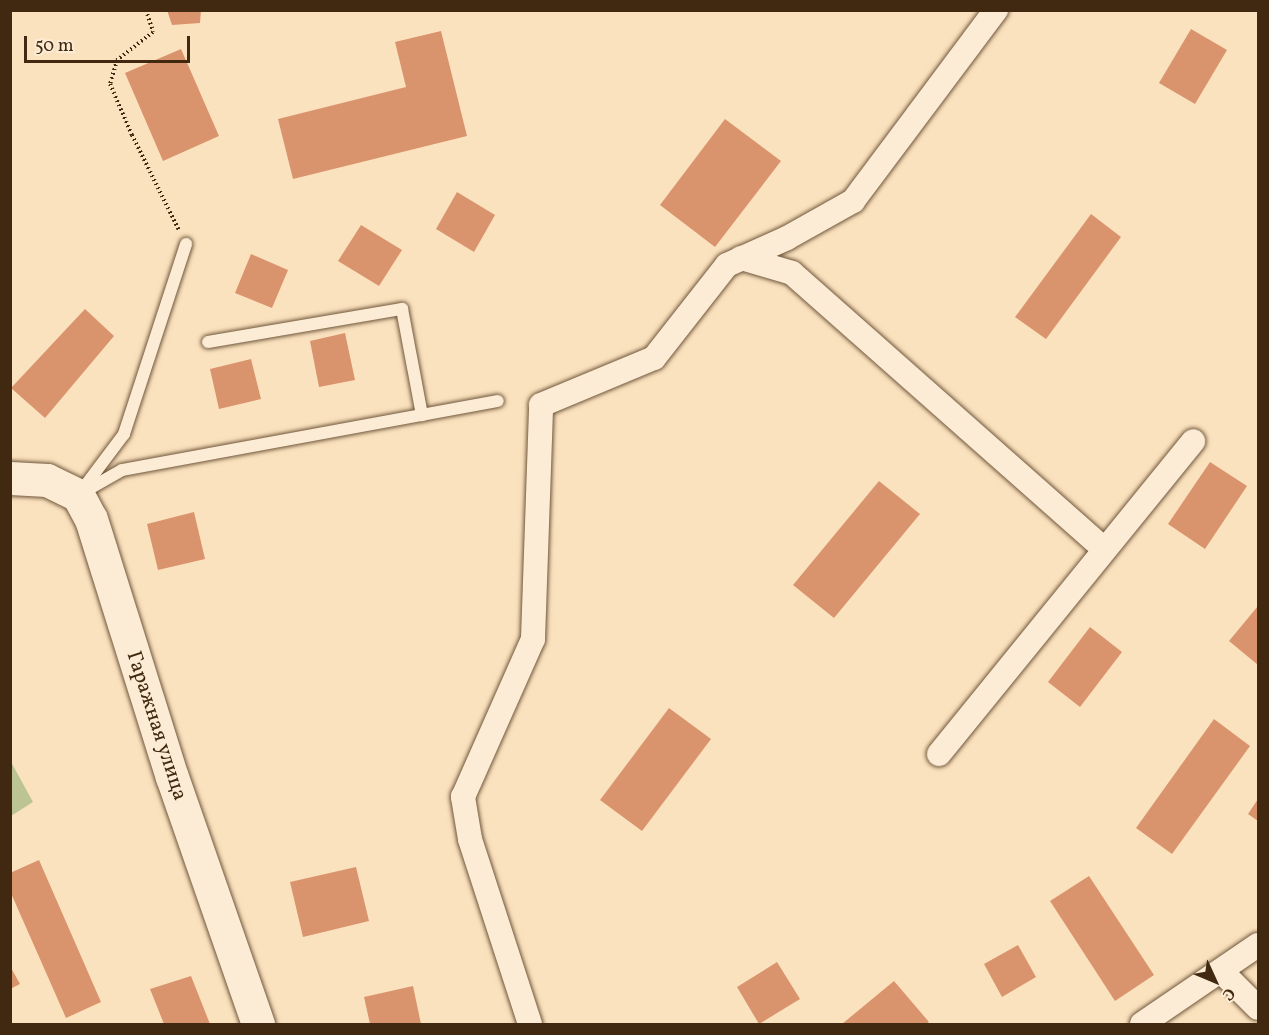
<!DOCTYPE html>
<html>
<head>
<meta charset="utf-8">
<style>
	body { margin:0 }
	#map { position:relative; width:1269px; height:1035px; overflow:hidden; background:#fbe2be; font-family:Vollkorn,serif }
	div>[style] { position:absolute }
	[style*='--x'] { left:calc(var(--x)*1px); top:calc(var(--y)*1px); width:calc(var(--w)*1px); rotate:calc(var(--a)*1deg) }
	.green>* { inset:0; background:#bcc493 }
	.building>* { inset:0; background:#da946d }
	.path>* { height:4px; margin-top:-2px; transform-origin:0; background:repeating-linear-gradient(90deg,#412911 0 1.5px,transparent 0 4.5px) }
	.roads { filter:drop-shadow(0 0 2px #70573c) drop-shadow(0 0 2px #70573c) }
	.lane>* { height:12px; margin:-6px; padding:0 6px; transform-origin:6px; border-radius:6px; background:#fcecd5 }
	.street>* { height:24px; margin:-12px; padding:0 12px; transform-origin:12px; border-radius:12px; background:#fcecd5 }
	.secondary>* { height:33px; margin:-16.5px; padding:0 16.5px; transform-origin:16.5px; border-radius:16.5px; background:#fcecd5 }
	span { translate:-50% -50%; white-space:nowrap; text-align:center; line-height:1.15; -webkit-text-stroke:5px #fcecd5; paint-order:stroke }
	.street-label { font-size:21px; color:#412911 }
	.frame { position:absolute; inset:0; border:12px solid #412911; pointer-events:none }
	.north { position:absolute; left:1185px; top:951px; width:60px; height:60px; -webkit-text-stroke:4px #fcecd5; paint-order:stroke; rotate:134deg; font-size:16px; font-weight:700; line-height:24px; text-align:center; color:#412911 }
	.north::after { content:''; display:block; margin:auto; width:21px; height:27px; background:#412911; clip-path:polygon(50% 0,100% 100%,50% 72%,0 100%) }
	.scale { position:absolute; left:24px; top:36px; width:166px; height:27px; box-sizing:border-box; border:3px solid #412911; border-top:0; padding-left:8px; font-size:18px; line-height:21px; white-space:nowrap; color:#412911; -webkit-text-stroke:4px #fcecd5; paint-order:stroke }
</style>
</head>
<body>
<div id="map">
	<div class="green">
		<i style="clip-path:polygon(11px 762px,33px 802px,11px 816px,10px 816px)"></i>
	</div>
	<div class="building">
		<i style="clip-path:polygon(167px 10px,201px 10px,200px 23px,172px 25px)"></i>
		<i style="clip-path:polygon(1191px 29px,1227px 50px,1195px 104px,1159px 83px)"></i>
		<i style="clip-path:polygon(441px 31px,467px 136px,293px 179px,278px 119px,406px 87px,395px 42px)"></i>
		<i style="clip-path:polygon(181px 49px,219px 136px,163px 161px,125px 73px)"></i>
		<i style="clip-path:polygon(725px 119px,781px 161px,715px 247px,660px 205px)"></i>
		<i style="clip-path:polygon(457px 192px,495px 215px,474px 252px,436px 229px)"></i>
		<i style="clip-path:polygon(1091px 214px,1121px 237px,1046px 339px,1015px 317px)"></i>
		<i style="clip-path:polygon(361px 225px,402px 250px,379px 286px,338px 261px)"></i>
		<i style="clip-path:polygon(251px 254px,288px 270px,272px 308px,235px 293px)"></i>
		<i style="clip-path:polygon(85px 309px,114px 336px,45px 418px,11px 388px)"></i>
		<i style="clip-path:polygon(345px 333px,355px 380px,319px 387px,310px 341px)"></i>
		<i style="clip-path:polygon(251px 359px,261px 399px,219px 409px,210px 369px)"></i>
		<i style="clip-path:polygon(1210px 462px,1247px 486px,1205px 549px,1168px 524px)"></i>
		<i style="clip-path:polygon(879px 481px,920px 514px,834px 618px,793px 585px)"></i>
		<i style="clip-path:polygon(194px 512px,205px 559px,158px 570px,147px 524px)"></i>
		<i style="clip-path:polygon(1258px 606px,1258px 665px,1229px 641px)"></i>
		<i style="clip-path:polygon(1090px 627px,1122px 652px,1080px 707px,1048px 682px)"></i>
		<i style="clip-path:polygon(669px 708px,711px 739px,642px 831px,600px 800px)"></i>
		<i style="clip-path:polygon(1214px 719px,1250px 746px,1172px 854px,1136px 828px)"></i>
		<i style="clip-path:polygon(1258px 799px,1258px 821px,1248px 814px)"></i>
		<i style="clip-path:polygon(39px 860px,101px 1002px,66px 1018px,10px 891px,10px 873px)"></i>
		<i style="clip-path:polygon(356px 867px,369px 921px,303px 937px,290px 882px)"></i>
		<i style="clip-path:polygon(1089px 876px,1154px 975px,1115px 1001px,1050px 901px)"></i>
		<i style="clip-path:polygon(1018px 945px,1036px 977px,1002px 997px,984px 964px)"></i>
		<i style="clip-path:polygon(777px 962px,800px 999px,759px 1024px,737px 987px)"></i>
		<i style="clip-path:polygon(10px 966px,20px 984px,10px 989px)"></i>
		<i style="clip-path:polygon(191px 976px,210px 1024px,164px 1024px,150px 989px)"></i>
		<i style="clip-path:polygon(894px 981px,929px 1022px,926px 1024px,842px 1024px)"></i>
		<i style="clip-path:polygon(413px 986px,421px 1024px,370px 1024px,364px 997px)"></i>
	</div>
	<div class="path">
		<i style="--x:146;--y:10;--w:23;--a:72"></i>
		<i style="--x:153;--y:32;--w:46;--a:142.1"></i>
		<i style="--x:117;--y:60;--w:25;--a:106"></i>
		<i style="--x:110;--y:84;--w:56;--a:66.7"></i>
		<i style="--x:132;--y:135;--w:106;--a:63.7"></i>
	</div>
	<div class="roads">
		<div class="lane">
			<i style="--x:208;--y:342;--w:197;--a:-9.7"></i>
			<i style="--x:402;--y:309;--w:108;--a:79.3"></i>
			<i style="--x:82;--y:490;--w:70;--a:-53.1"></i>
			<i style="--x:124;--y:434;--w:200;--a:-71.9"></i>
			<i style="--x:80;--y:494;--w:48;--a:-29.7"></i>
			<i style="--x:122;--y:470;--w:382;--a:-10.4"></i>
		</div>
		<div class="street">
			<i style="--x:741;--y:258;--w:53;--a:16.4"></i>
			<i style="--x:792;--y:273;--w:417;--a:41.5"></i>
			<i style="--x:939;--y:754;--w:403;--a:-50.9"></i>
			<i style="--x:1221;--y:971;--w:52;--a:45"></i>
			<i style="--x:530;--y:1024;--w:194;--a:-108"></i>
			<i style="--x:470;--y:839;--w:43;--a:-99.5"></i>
			<i style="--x:463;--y:797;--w:173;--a:-66.1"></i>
			<i style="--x:533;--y:639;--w:234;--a:-88"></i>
			<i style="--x:541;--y:405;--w:122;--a:-22.6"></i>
			<i style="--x:654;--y:358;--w:118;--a:-51.9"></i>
			<i style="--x:727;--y:265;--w:66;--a:-24.2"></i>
			<i style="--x:787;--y:238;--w:76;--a:-29.3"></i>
			<i style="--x:853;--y:201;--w:239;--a:-53.2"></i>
			<i style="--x:1142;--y:1024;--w:140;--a:-34.3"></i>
		</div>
		<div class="secondary">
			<i style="--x:10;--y:478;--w:37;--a:3"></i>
			<i style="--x:47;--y:480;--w:34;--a:26"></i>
			<i style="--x:78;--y:495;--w:27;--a:62"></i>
			<i style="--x:91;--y:519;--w:270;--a:72.6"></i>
			<i style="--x:172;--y:777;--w:262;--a:70.8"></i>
		</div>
	</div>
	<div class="street-label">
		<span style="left:156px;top:726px;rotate:72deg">Гаражная улица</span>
	</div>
	<div class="frame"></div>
	<div class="north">С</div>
	<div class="scale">50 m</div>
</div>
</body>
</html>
